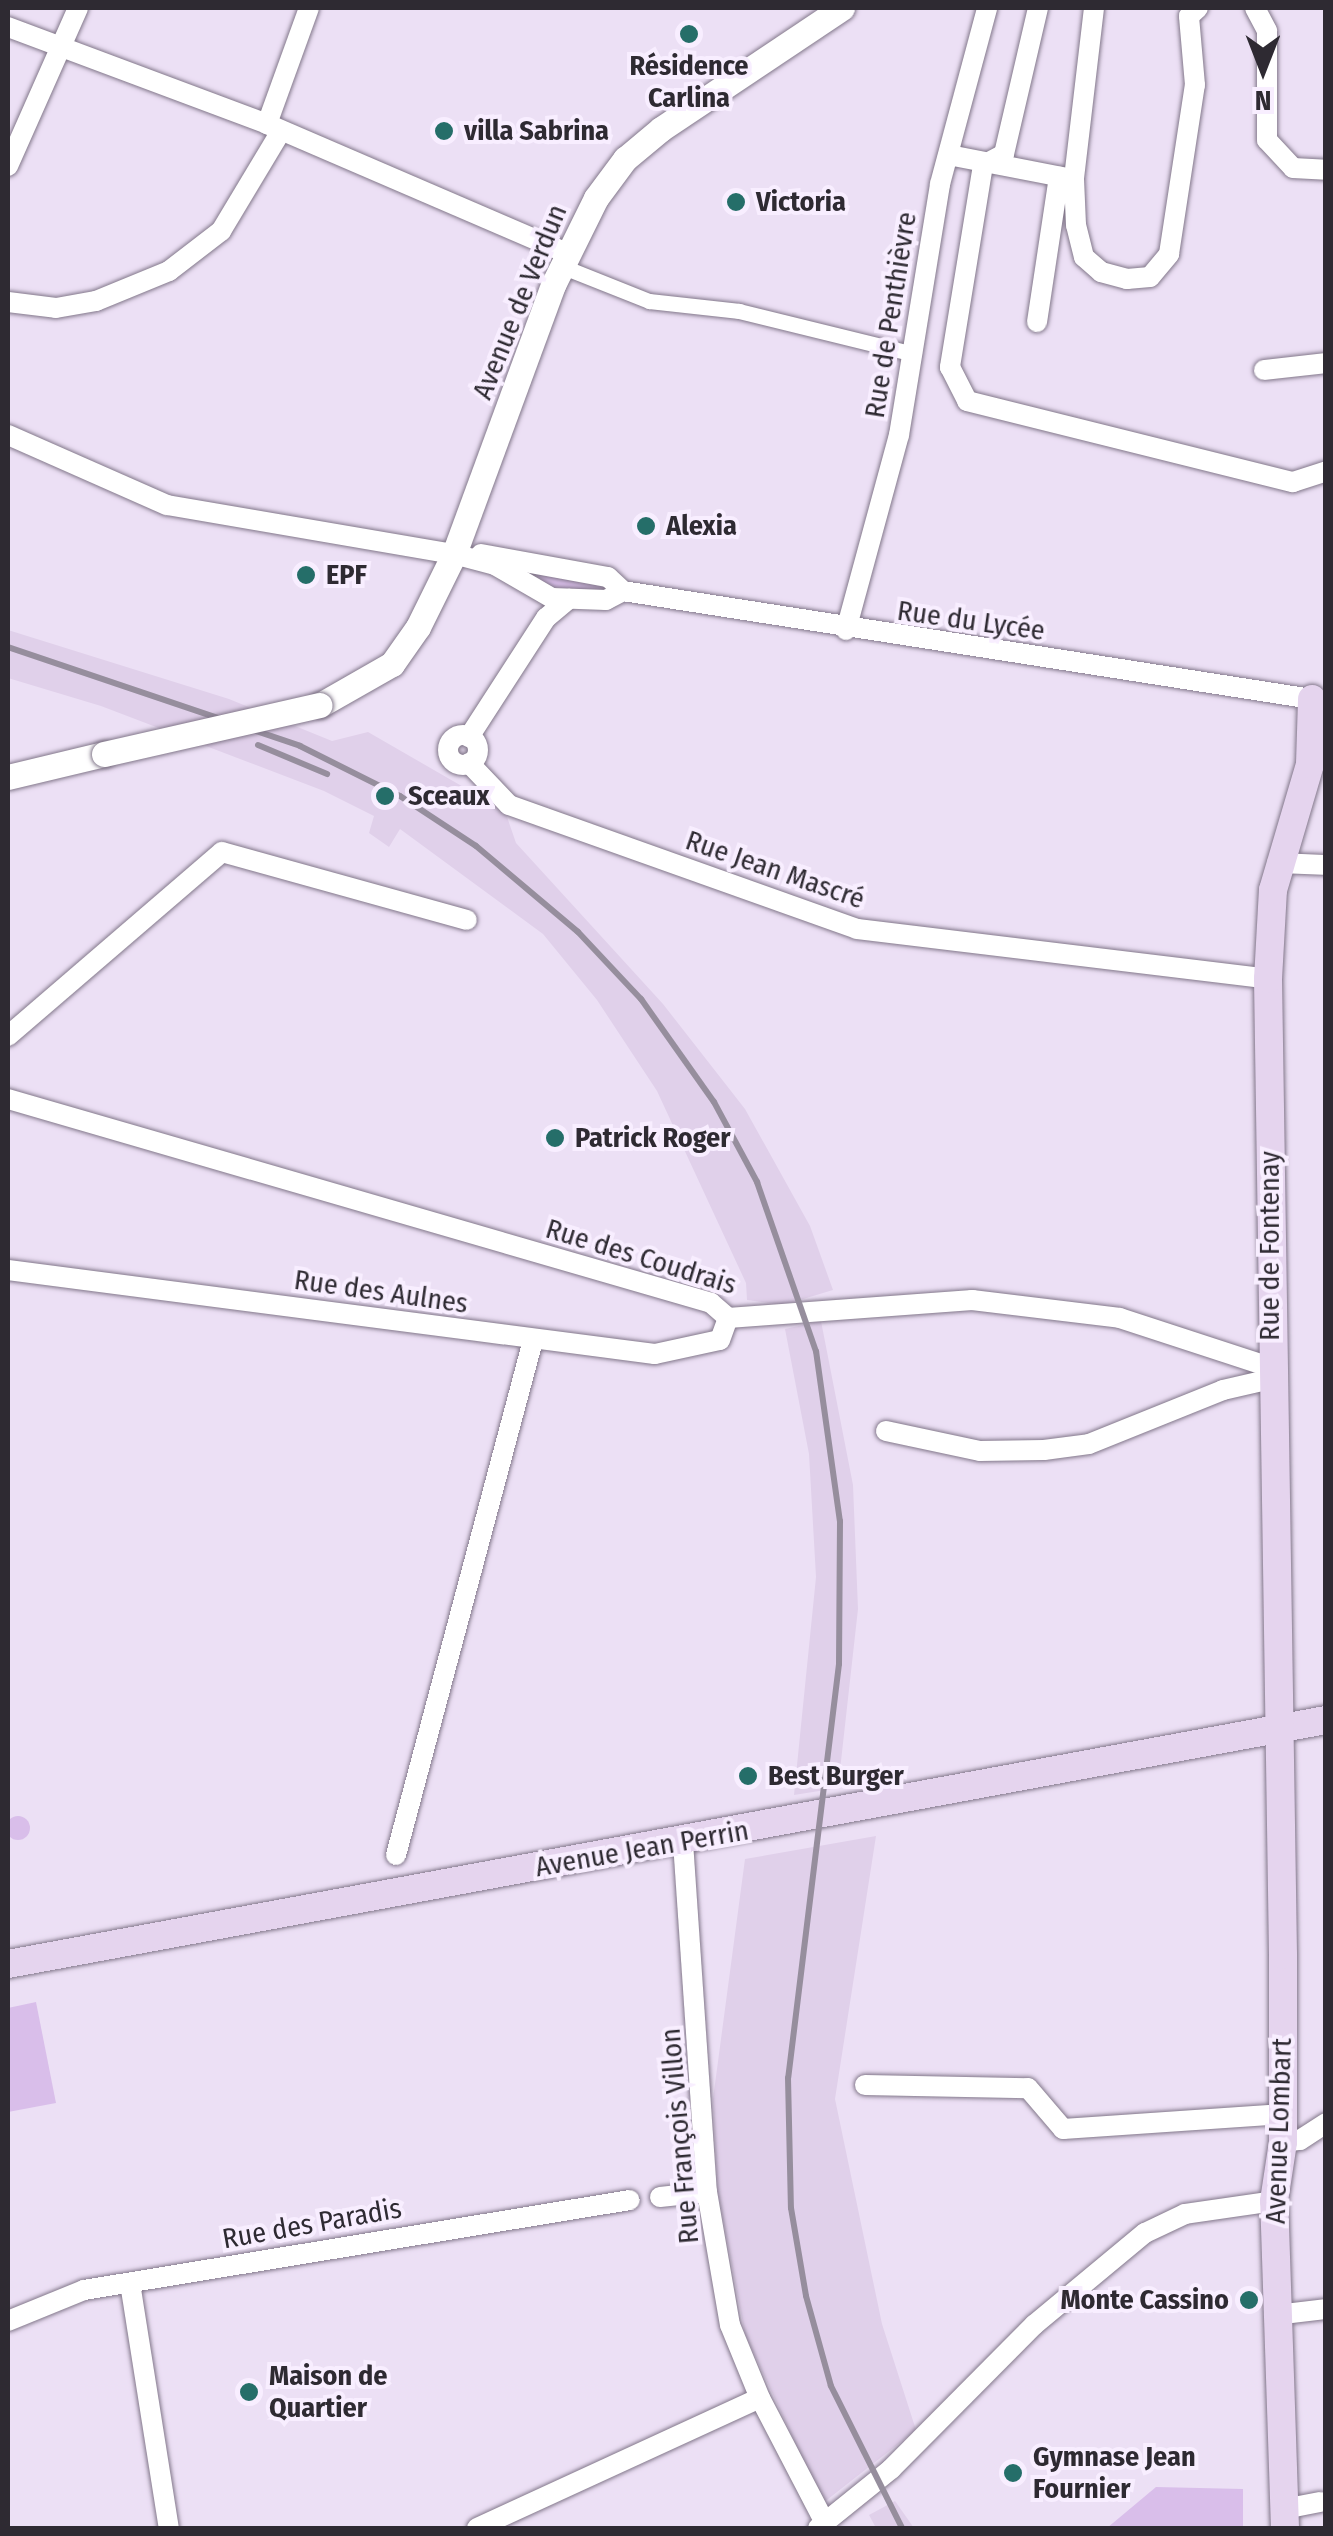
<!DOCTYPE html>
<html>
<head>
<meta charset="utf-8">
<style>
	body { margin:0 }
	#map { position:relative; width:1333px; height:2536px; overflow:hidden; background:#ece0f5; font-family:"Fira Sans Condensed",sans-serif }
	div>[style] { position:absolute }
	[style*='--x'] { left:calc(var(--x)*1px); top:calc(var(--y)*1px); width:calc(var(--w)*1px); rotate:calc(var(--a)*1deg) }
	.built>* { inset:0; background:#e0d0ea }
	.green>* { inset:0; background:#d9beea }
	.round { border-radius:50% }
	.roads { filter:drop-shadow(0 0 2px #82778a) drop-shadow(0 0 2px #82778a) }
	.pedestrian>* { height:15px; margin:-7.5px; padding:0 7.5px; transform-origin:7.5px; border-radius:7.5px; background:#fff }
	.minor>* { height:20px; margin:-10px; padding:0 10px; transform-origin:10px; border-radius:10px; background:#fff }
	.minor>.ring { margin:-10px; padding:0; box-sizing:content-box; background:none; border:20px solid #fff; border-radius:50% }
	.tertiary>* { height:25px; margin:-12.5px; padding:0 12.5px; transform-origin:12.5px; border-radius:12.5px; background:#fff }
	.secondary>* { height:28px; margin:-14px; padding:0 14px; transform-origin:14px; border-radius:14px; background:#e5d4ee }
	.rail>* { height:6px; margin:-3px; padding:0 3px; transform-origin:3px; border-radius:3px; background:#968e9d }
	.bridges { filter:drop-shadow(0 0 2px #82778a) drop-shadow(0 0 2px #82778a) }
	.tertiary-bridge>* { height:25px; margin:-12.5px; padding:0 12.5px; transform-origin:12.5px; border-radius:12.5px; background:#fff }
	.dots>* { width:28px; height:28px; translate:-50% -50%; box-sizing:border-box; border:5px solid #f8eeff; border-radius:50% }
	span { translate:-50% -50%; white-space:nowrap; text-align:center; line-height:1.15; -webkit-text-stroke:8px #f8eeff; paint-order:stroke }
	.poi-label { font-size:28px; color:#2e2a32; font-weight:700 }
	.left { translate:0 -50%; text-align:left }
	.right { translate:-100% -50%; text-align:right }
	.street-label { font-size:28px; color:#2e2a32 }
	.frame { position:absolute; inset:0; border:10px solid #2e2a32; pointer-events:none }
	.north { position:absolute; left:1213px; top:20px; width:100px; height:100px; -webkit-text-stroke:8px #f8eeff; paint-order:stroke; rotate:180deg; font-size:28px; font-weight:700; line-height:40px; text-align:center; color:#2e2a32 }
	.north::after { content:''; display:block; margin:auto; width:35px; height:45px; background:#2e2a32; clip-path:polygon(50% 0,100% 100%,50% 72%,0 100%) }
</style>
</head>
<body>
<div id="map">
	<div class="built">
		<i style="clip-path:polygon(8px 630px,229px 699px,332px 741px,368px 732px,505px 811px,516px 843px,663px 1004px,745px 1109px,810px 1226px,833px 1290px,783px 1305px,747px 1300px,746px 1283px,657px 1091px,597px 1000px,543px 934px,400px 829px,389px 847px,369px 833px,374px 816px,324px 791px,101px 706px,8px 678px)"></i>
		<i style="clip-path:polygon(821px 1321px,853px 1485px,858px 1609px,838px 1788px,794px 1795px,816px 1577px,809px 1454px,785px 1329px)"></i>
		<i style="clip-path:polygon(876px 1836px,835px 2099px,882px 2324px,916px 2430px,823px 2503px,745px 2334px,718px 2192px,713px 2099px,745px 1859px)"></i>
		<i style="clip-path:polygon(895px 2501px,914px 2528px,876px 2528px,869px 2515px)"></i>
	</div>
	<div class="green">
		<i style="clip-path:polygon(535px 574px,606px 587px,608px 591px,548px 587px)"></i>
		<i class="round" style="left:6px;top:1816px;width:24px;height:24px"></i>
		<i style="clip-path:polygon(36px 2002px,56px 2103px,8px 2112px,8px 2008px)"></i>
		<i style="clip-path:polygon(1156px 2487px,1243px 2489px,1243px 2528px,1107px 2528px)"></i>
	</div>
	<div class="roads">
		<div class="pedestrian">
			<i style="--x:561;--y:266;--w:95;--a:21.7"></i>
			<i style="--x:649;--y:301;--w:91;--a:6.3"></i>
			<i style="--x:739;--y:311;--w:180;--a:13.8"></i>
		</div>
		<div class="minor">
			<i style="--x:1038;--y:8;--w:150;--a:103.1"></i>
			<i style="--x:1004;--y:154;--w:24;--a:152"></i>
			<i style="--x:983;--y:165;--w:205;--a:99.3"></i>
			<i style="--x:950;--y:367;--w:38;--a:63"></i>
			<i style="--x:967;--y:401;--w:336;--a:14"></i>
			<i style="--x:1293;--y:482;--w:35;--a:-18"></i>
			<i style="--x:1094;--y:8;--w:172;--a:96.7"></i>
			<i style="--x:1074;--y:179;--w:46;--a:87.5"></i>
			<i style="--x:1076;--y:225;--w:33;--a:76"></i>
			<i style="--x:1084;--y:257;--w:23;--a:41"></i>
			<i style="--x:1101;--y:272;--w:27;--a:15"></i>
			<i style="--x:1127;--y:279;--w:23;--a:-5"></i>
			<i style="--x:1150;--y:277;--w:30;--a:-50"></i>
			<i style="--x:1169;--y:254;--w:171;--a:-81.3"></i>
			<i style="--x:1195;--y:85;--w:69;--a:-95"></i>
			<i style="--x:1189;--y:16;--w:12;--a:-42"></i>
			<i style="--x:1255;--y:8;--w:26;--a:62"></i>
			<i style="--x:1267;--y:31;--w:109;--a:90"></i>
			<i style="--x:1267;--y:140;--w:38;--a:47"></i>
			<i style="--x:1293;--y:168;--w:33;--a:3"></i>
			<i style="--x:8;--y:27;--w:277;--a:20.5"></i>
			<i style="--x:267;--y:124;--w:327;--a:23.3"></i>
			<i style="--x:267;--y:124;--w:123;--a:-70.1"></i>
			<i style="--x:949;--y:155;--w:125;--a:11"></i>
			<i style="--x:8;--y:166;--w:173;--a:-66.1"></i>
			<i style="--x:8;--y:302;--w:48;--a:7.1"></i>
			<i style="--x:56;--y:308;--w:41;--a:-9.9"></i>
			<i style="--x:96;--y:301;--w:79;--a:-22.3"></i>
			<i style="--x:169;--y:271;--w:66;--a:-37.6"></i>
			<i style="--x:221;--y:231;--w:117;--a:-59"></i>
			<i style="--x:1037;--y:322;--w:147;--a:-81.4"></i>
			<i style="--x:1264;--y:370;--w:62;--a:-6.4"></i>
			<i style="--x:8;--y:435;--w:174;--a:23.8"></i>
			<i style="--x:167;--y:505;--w:291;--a:9.7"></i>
			<i style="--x:454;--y:554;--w:42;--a:15"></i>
			<i style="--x:495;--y:565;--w:66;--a:30.1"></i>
			<i style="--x:552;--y:598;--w:54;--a:2.1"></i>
			<i style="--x:606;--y:600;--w:19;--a:-28"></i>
			<i style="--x:623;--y:591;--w:697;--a:8.91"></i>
			<i style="--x:481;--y:554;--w:129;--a:10.3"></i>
			<i style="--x:608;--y:577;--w:21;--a:43"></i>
			<i style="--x:846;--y:630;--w:202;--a:-74.8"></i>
			<i style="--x:899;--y:435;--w:254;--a:-80.7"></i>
			<i style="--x:940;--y:184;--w:182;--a:-75"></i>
			<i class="ring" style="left:448px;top:735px;width:10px;height:10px"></i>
			<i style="--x:469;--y:737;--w:142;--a:-57.1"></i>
			<i style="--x:546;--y:618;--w:30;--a:-40"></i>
			<i style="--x:469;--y:763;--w:58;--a:46.4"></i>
			<i style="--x:509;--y:805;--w:369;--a:19.6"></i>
			<i style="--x:857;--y:929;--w:414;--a:6.9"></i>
			<i style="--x:1277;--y:863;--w:49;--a:2.3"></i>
			<i style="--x:8;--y:1036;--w:282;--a:-40.7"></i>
			<i style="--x:222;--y:852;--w:254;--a:15.5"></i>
			<i style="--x:8;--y:1099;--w:732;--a:16.18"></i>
			<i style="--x:711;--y:1303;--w:23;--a:41"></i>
			<i style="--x:728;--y:1318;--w:245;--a:-4.2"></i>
			<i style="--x:972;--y:1300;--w:149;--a:6.9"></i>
			<i style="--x:1120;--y:1318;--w:158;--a:18.1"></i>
			<i style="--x:8;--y:1270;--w:652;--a:7.4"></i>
			<i style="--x:655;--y:1354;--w:66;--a:-12.2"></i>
			<i style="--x:720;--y:1340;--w:23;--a:-70"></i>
			<i style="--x:886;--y:1431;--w:96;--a:12"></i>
			<i style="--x:980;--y:1451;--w:64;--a:-0.9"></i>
			<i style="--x:1044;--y:1450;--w:45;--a:-7.6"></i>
			<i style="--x:1089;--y:1444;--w:144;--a:-21.9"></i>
			<i style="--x:1223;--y:1390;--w:49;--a:-12.9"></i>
			<i style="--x:683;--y:1842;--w:351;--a:86.1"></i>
			<i style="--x:707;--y:2192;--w:135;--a:80.2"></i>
			<i style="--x:730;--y:2325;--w:79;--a:67.7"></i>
			<i style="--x:760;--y:2398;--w:141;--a:62.5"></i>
			<i style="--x:396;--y:1855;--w:533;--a:-75.1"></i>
			<i style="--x:865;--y:2085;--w:163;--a:1.1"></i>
			<i style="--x:1028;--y:2088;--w:54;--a:49.5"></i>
			<i style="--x:1063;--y:2129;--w:221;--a:-3.9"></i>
			<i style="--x:1283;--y:2142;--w:17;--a:-7"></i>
			<i style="--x:1300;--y:2140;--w:31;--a:-33"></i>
			<i style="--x:660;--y:2197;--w:47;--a:-6.1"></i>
			<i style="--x:130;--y:2283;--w:248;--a:81"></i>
			<i style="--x:1276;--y:2315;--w:50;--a:-6.8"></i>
			<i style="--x:8;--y:2321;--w:82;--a:-22.2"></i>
			<i style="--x:84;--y:2290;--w:553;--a:-9.36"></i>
			<i style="--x:1284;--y:2509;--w:37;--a:-11"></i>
			<i style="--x:477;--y:2528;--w:311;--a:-24.7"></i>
			<i style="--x:818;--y:2528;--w:94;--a:-38.9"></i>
			<i style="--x:891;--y:2469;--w:203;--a:-45.2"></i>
			<i style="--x:1034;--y:2325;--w:144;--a:-39.7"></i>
			<i style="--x:1145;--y:2233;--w:44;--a:-25.4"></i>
			<i style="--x:1185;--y:2214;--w:90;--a:-8.3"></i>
		</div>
		<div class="tertiary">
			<i style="--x:320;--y:705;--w:83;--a:-29.7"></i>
			<i style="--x:392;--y:664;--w:45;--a:-54.9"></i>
			<i style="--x:418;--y:627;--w:81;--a:-63.7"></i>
			<i style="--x:454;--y:554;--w:287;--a:-69.8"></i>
			<i style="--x:553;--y:285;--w:97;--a:-63.7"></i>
			<i style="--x:596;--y:198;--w:49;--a:-53.4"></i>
			<i style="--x:625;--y:159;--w:47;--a:-39.8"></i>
			<i style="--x:661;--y:129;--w:218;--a:-33.8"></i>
			<i style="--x:8;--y:777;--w:99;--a:-13.5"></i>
		</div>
		<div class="secondary">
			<i style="--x:8;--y:1964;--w:1340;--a:-10.49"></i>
			<i style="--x:1285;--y:2528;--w:327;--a:-91.9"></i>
			<i style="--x:1274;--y:2201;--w:60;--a:-81.3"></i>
			<i style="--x:1283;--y:2142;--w:187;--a:-90"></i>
			<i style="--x:1283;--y:1955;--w:976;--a:-90.88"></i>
			<i style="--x:1268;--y:979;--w:89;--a:-86.8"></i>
			<i style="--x:1273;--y:890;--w:131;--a:-73.6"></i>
			<i style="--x:1310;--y:764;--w:65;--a:-88.2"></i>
		</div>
	</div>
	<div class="rail">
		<i style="--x:8;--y:647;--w:308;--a:18.7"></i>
		<i style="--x:300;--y:746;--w:112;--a:26.6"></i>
		<i style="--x:400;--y:796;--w:91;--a:33.3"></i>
		<i style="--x:476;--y:846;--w:133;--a:40.1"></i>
		<i style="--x:578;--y:932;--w:92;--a:46.8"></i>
		<i style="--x:641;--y:999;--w:126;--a:54.7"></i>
		<i style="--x:714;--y:1102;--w:91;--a:61.7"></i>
		<i style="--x:757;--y:1182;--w:179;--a:70.8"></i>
		<i style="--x:816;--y:1351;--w:172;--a:82"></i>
		<i style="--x:840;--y:1521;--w:143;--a:90.4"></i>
		<i style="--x:839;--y:1664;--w:417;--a:97"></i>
		<i style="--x:788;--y:2078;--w:130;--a:88.7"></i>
		<i style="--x:791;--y:2208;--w:89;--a:80.3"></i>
		<i style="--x:806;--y:2296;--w:93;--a:74.5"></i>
		<i style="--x:831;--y:2386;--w:159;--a:63.4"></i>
		<i style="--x:258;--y:745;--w:75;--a:22.8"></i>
	</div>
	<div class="bridges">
		<div class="tertiary-bridge">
			<i style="--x:104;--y:754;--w:221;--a:-12.8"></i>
		</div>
	</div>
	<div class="dots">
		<i style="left:689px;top:34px;background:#256e69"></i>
		<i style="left:444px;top:131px;background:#256e69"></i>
		<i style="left:736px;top:202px;background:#256e69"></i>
		<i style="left:646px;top:526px;background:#256e69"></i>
		<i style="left:306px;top:575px;background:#256e69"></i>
		<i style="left:385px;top:796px;background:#256e69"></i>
		<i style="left:555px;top:1138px;background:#256e69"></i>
		<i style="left:748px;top:1776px;background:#256e69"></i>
		<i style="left:1249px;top:2300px;background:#256e69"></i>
		<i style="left:249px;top:2392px;background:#256e69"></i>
		<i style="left:1013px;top:2473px;background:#256e69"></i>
	</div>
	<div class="poi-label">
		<span style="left:689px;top:82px">Résidence<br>Carlina</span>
		<span class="left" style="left:464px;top:131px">villa Sabrina</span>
		<span class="left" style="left:756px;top:202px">Victoria</span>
		<span class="left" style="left:666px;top:526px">Alexia</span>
		<span class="left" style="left:326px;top:575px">EPF</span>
		<span class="left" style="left:408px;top:796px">Sceaux</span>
		<span class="left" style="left:575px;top:1138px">Patrick Roger</span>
		<span class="left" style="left:768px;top:1776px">Best Burger</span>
		<span class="right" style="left:1229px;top:2300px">Monte Cassino</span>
		<span class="left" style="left:269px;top:2392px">Maison de<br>Quartier</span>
		<span class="left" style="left:1033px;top:2473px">Gymnase Jean<br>Fournier</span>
	</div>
	<div class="street-label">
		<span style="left:520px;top:302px;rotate:-68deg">Avenue de Verdun</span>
		<span style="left:891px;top:315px;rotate:-81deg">Rue de Penthièvre</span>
		<span style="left:971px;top:621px;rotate:8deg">Rue du Lycée</span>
		<span style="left:775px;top:870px;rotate:19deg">Rue Jean Mascré</span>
		<span style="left:1270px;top:1246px;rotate:-90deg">Rue de Fontenay</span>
		<span style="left:641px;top:1257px;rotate:17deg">Rue des Coudrais</span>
		<span style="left:381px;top:1292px;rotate:8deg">Rue des Aulnes</span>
		<span style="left:642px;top:1849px;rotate:-10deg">Avenue Jean Perrin</span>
		<span style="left:1279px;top:2131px;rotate:-88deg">Avenue Lombart</span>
		<span style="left:680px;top:2136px;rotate:-95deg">Rue François Villon</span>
		<span style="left:312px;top:2224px;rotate:-10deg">Rue des Paradis</span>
	</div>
	<div class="frame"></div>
	<div class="north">N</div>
</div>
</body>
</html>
